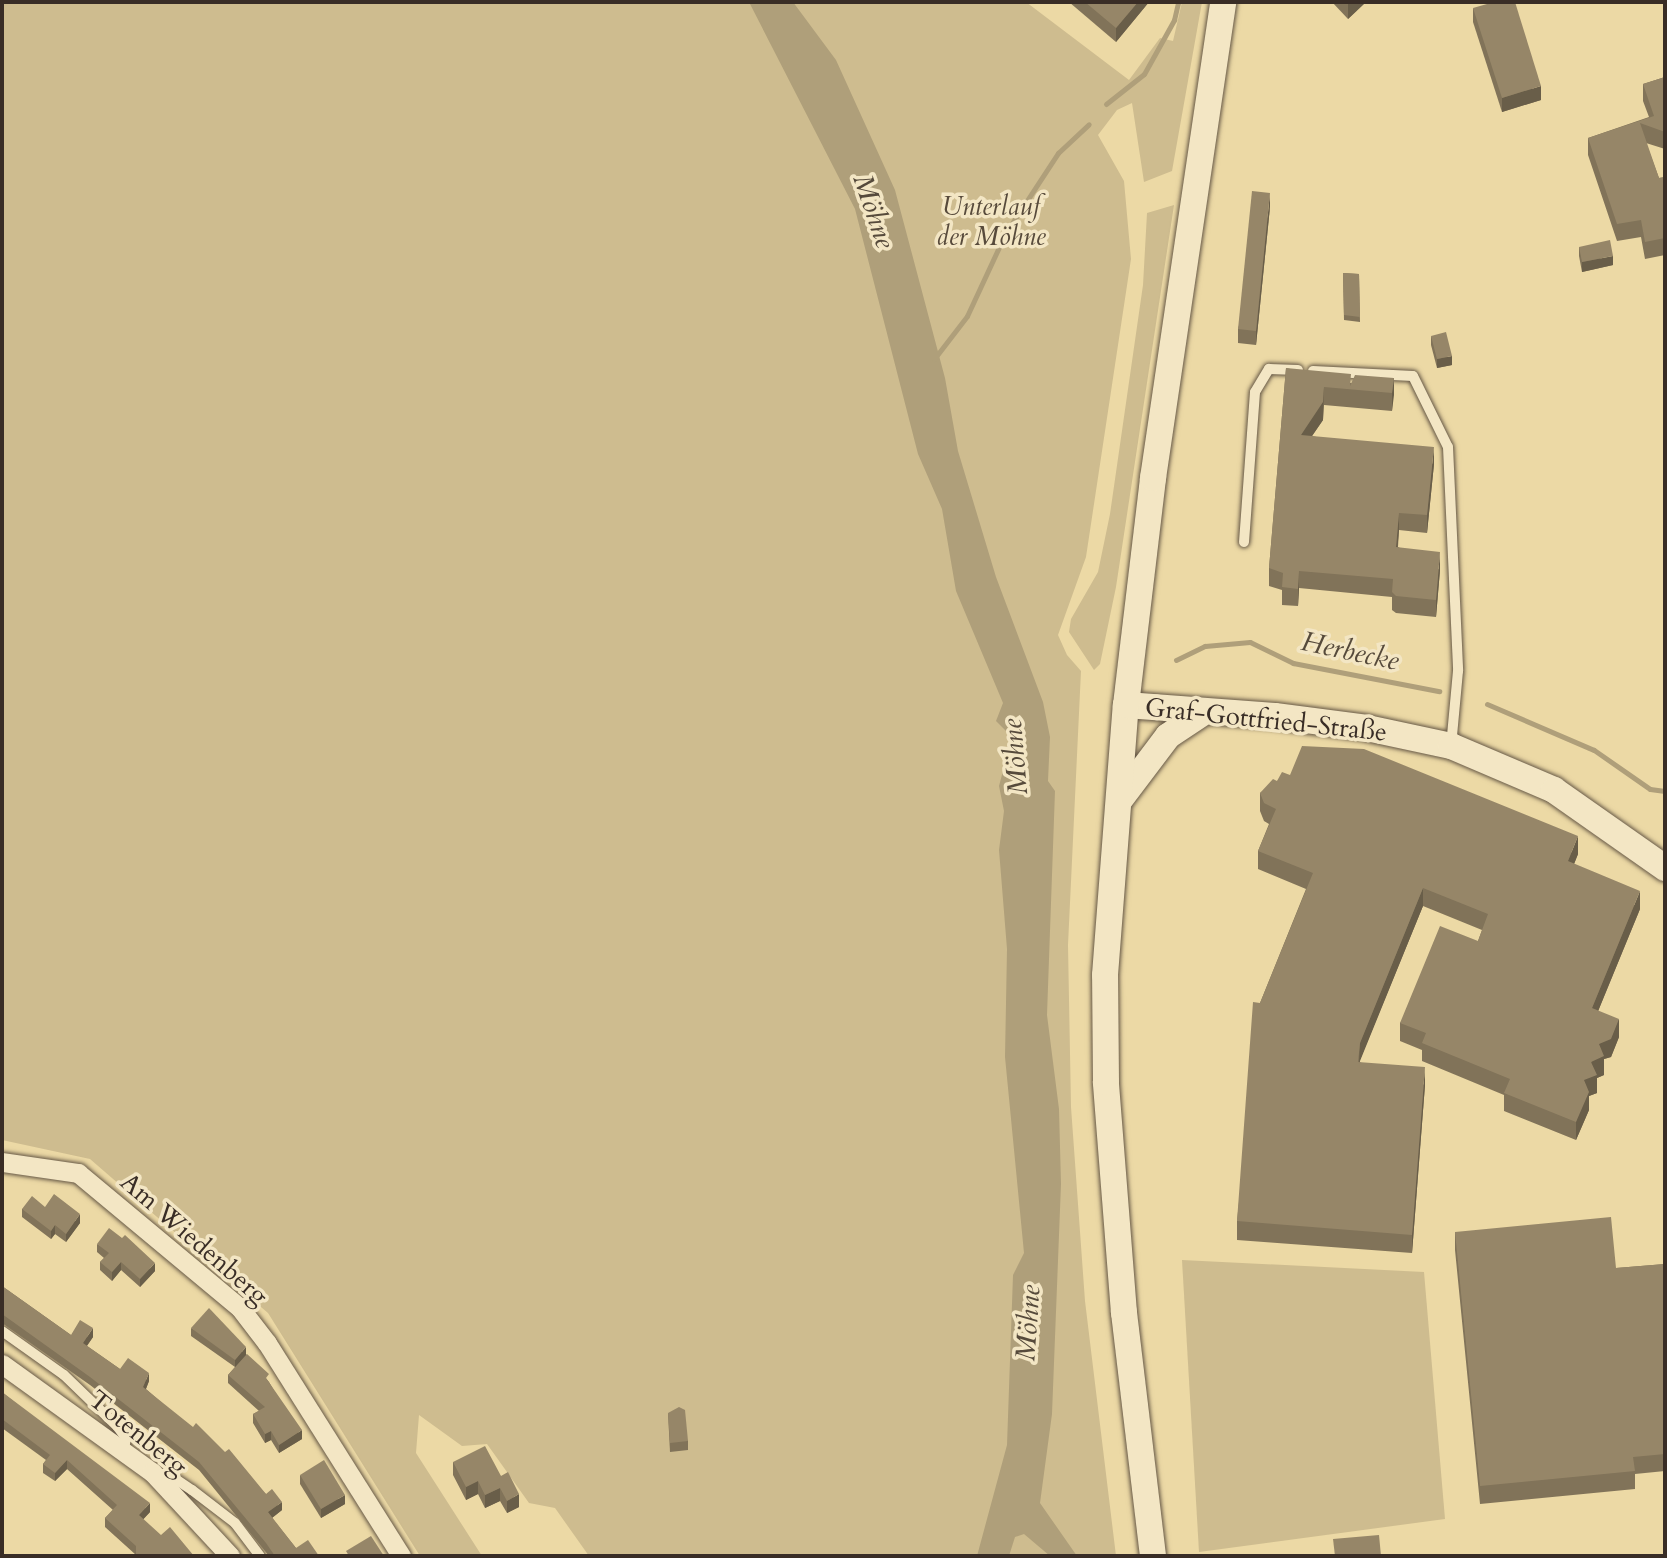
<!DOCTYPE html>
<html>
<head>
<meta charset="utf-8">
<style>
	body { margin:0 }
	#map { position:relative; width:1667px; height:1558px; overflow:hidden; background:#ecd9a5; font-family:Cardo,serif }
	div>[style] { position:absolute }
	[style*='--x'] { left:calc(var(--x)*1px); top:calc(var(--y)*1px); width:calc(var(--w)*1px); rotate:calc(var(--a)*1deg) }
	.green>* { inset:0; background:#cebc8f }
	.water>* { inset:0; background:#af9f7a }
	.stream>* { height:5px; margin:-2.5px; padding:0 2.5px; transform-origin:2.5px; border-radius:2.5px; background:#af9f7a }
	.roads { filter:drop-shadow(0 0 2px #665846) drop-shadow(0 0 2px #665846) }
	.lane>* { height:10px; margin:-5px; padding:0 5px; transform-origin:5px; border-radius:5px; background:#f3e6c4 }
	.street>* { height:19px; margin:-9.5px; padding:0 9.5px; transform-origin:9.5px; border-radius:9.5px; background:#f3e6c4 }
	.secondary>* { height:26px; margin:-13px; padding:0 13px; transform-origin:13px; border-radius:13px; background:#f3e6c4 }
	.wall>* { inset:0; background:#817359 }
	.shaded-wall>* { inset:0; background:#695e49 }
	.building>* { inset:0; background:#968668 }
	span { translate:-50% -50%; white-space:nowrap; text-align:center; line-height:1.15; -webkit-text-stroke:7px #f3e6c4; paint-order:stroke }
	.park-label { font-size:26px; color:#574a3b; font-style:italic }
	.street-label { font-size:26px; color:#392d26 }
	.water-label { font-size:28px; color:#564a3b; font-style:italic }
	.frame { position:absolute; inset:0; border:4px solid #392d26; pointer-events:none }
</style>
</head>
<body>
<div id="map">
	<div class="green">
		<i style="clip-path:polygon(2px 2px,1026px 2px,1129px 80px,1160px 38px,1173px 41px,1182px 2px,1202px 2px,1172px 171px,1144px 182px,1132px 103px,1117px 110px,1098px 135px,1124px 181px,1131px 259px,1086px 557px,1058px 635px,1067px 655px,1081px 671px,1068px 945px,1071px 1107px,1085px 1301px,1116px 1556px,589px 1556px,555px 1508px,529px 1503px,487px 1444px,462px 1446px,419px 1415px,416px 1453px,482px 1556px,420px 1556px,268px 1313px,90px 1159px,2px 1140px)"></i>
		<i style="clip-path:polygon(1174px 205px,1116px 587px,1100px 664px,1094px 670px,1069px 632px,1071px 619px,1098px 572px,1110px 514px,1143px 285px,1147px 213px)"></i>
		<i style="clip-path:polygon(1182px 1260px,1424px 1272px,1445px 1519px,1199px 1552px)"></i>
	</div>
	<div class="water">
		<i style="clip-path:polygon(749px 2px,793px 2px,836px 60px,895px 190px,945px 378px,958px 451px,996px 577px,1043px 702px,1050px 737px,1048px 781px,1055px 791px,1047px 1015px,1059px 1109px,1061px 1184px,1052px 1414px,1040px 1503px,1077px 1556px,1050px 1556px,1024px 1534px,1015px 1537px,1009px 1556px,977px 1556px,1007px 1445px,1013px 1275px,1024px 1253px,1005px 1057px,1007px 949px,999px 850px,1004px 811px,999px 786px,1012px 737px,996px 721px,1003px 703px,956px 591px,942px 509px,918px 454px,855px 209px)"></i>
	</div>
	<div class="stream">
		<i style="--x:1106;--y:104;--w:48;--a:-38.3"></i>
		<i style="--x:1144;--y:74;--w:62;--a:-60.9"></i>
		<i style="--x:1174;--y:20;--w:18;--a:-77"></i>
		<i style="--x:934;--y:359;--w:54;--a:-52.5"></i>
		<i style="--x:967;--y:316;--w:90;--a:-65.1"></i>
		<i style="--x:1005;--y:234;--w:97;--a:-56.8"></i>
		<i style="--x:1058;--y:153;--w:42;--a:-43.1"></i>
		<i style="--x:1176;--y:660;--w:32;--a:-26"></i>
		<i style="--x:1205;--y:646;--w:45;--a:-5.1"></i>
		<i style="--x:1250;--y:642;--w:48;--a:26"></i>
		<i style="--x:1293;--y:663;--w:149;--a:10.9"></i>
		<i style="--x:1487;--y:704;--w:116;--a:23.3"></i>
		<i style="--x:1594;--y:750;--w:68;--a:34.9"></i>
		<i style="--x:1650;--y:789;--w:15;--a:8"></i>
	</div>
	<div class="roads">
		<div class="lane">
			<i style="--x:1313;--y:371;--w:100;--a:2.9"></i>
			<i style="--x:1413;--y:376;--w:79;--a:63.8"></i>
			<i style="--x:1448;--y:447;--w:224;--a:87.4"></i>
			<i style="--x:1458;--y:671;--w:75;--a:95.3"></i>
			<i style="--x:1244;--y:542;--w:150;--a:-85.8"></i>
			<i style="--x:1255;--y:392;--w:27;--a:-59"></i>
			<i style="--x:1269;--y:369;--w:29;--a:2"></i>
			<i style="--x:2;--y:1331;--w:76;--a:35.4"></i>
			<i style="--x:64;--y:1375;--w:74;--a:43.9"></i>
			<i style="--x:117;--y:1426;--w:15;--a:53"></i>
			<i style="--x:126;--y:1438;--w:11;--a:100"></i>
			<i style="--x:155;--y:1475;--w:13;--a:-4"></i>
			<i style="--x:168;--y:1474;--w:29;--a:34"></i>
			<i style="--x:192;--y:1490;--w:54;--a:37.5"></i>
			<i style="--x:235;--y:1523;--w:41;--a:52.9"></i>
		</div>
		<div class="street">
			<i style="--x:2;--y:1162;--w:77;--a:8.2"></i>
			<i style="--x:78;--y:1173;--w:211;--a:39.8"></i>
			<i style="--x:240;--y:1308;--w:44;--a:52.4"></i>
			<i style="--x:267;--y:1343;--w:252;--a:57.8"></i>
			<i style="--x:2;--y:1364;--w:185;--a:35.8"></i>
			<i style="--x:152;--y:1472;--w:115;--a:47.1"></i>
		</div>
		<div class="secondary">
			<i style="--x:1126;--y:705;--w:149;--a:4.2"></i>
			<i style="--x:1275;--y:716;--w:93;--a:7.4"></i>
			<i style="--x:1367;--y:728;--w:86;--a:12.1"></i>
			<i style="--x:1451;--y:746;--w:112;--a:23.1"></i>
			<i style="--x:1554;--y:790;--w:136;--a:35.1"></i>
			<i style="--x:1119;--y:801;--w:81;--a:-53"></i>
			<i style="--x:1168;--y:736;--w:43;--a:-33.7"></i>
			<i style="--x:1153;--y:1556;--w:245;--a:-96.8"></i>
			<i style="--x:1124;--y:1313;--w:232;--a:-94.5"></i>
			<i style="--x:1106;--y:1082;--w:107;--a:-90.5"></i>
			<i style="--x:1105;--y:975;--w:271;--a:-85.6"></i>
			<i style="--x:1126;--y:705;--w:229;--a:-83.2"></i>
			<i style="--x:1153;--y:478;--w:481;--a:-81.6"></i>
		</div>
	</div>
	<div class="wall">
		<i style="clip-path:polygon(1069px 2px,1149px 2px,1116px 42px)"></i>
		<i style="clip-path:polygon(1332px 2px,1366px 2px,1348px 19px)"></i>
		<i style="clip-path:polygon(1473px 8px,1541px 100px,1502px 112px,1473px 22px)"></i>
		<i style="clip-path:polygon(1665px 77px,1665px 149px,1646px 143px,1659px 178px,1665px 177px,1665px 255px,1645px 259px,1641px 237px,1617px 241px,1588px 155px,1588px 138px,1649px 117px,1643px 101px,1643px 84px)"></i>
		<i style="clip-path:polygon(1270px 207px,1256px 345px,1238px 343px,1238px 329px)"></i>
		<i style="clip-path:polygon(1579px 247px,1613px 265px,1582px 272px,1579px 256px)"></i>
		<i style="clip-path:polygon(1343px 273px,1359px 274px,1360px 322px,1344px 320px)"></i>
		<i style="clip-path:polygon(1431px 336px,1452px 365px,1437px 368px,1431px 345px)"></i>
		<i style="clip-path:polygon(1286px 368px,1351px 383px,1394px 378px,1392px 411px,1324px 405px,1323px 420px,1312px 436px,1434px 464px,1427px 533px,1399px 530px,1398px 547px,1440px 570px,1436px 617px,1396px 613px,1392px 610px,1392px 597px,1299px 588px,1298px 606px,1282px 605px,1282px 590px,1269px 586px,1269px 568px)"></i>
		<i style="clip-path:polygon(1290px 775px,1578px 854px,1574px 864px,1640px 909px,1598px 1011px,1619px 1037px,1611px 1057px,1604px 1059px,1604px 1075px,1597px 1078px,1597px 1093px,1589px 1096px,1589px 1110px,1576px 1140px,1504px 1111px,1504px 1095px,1422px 1061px,1422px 1050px,1400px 1041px,1400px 1023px,1478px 941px,1482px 930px,1423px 906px,1359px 1062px,1425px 1085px,1412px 1253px,1237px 1240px,1237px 1221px,1260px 1003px,1306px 889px,1258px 869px,1258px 851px,1269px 824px,1264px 821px,1260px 811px,1260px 793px,1277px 781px)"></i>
		<i style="clip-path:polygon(45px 1207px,80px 1223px,66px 1242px,55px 1234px,51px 1239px,22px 1217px,22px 1209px)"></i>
		<i style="clip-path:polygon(1455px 1232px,1616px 1268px,1665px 1264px,1665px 1471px,1635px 1474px,1635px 1489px,1480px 1504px,1455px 1250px)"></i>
		<i style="clip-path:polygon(97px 1244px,155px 1271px,140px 1287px,121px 1270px,112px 1281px,100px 1270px,100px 1262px,104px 1258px,97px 1252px)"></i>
		<i style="clip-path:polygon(2px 1286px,71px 1335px,93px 1337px,87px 1346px,120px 1369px,149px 1381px,146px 1389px,266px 1494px,282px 1510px,272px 1518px,296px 1548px,319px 1556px,269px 1556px,199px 1470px,90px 1385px,2px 1323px)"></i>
		<i style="clip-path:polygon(191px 1328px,246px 1354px,269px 1382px,302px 1439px,279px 1453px,271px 1440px,265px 1443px,253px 1423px,253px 1414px,259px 1411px,228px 1383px,228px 1375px,235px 1367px,191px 1336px)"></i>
		<i style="clip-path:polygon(2px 1392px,150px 1512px,143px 1519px,136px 1555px,105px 1527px,105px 1518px,113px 1510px,67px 1469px,55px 1481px,43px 1473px,43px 1464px,46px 1460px,2px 1428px)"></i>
		<i style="clip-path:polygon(668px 1413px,688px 1441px,688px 1450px,670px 1452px)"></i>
		<i style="clip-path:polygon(453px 1462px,501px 1476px,519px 1507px,507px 1513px,500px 1501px,485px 1508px,478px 1494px,466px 1500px,453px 1475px)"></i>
		<i style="clip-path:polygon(300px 1475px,345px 1504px,321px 1518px,300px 1484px)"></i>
	</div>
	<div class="shaded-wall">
		<i style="clip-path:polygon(1138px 2px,1149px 2px,1116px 42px,1116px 28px)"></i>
		<i style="clip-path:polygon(1348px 2px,1366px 2px,1348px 19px)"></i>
		<i style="clip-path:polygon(1541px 86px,1541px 100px,1502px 112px,1502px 98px)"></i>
		<i style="clip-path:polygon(1270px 193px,1270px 207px,1256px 345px,1256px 331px)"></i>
		<i style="clip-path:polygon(1613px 256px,1613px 265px,1582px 272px,1582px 262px)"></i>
		<i style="clip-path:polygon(1452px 356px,1452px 365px,1437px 368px,1437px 359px)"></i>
		<i style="clip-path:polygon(1394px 378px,1394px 395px,1392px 411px,1392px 393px)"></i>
		<i style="clip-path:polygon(1324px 387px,1323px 420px,1301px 452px,1301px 435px)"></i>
		<i style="clip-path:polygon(1434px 447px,1434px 464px,1427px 533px,1427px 515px)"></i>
		<i style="clip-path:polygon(1399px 513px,1399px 530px,1396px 564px,1396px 547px)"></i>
		<i style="clip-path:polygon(1440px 552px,1440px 570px,1436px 617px,1436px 600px)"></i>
		<i style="clip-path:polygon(1299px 571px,1299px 588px,1298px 606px,1298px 589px)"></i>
		<i style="clip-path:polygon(1578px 836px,1578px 854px,1568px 879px,1568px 861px)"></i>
		<i style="clip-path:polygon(1423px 888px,1423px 906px,1360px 1061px,1358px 1080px,1360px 1043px)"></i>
		<i style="clip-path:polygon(1640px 891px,1640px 909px,1592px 1026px,1592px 1008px)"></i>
		<i style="clip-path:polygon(1619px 1019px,1619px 1037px,1611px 1057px,1604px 1059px,1604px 1075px,1597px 1078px,1597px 1093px,1589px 1096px,1589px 1110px,1576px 1140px,1576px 1122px,1584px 1080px,1599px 1044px)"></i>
		<i style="clip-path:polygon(1425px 1067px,1425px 1085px,1412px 1253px,1412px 1235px)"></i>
		<i style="clip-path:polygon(80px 1214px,80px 1223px,66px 1242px,66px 1234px)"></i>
		<i style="clip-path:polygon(55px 1225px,55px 1234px,51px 1239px,51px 1231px)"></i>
		<i style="clip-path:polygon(121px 1262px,121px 1270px,112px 1281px,112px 1272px)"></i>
		<i style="clip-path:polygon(155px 1263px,155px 1271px,140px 1287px,140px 1279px)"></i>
		<i style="clip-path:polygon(93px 1328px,93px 1337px,83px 1351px,83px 1343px)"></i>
		<i style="clip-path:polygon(246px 1347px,246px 1355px,235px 1368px,235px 1360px)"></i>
		<i style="clip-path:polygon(149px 1373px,149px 1381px,143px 1396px,143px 1387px)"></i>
		<i style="clip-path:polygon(302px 1430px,302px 1439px,279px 1453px,279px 1445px)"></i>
		<i style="clip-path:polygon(271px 1431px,271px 1440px,265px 1443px,265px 1434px)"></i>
		<i style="clip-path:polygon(67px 1460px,67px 1469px,55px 1481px,55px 1473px)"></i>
		<i style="clip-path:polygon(478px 1481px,478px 1494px,466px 1500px,466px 1487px)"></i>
		<i style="clip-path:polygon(500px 1488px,500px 1501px,485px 1508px,485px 1495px)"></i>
		<i style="clip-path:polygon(519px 1494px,519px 1507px,507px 1513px,507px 1501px)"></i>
		<i style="clip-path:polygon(345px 1495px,345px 1504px,321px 1518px,321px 1509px)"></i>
		<i style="clip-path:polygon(282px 1502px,282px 1510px,268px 1521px,268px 1512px)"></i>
		<i style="clip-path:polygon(150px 1503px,150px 1512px,139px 1524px,139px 1515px)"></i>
	</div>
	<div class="building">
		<i style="clip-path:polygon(1085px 2px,1138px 2px,1116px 28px)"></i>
		<i style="clip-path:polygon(1494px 2px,1515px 2px,1541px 86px,1502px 98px,1473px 8px)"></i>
		<i style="clip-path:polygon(1665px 77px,1665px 132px,1640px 123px,1659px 178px,1665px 177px,1665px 238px,1645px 242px,1641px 220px,1617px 224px,1588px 138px,1654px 116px,1643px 84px)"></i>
		<i style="clip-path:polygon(1252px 191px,1270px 193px,1256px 331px,1238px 329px)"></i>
		<i style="clip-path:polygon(1610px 240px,1613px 256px,1582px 262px,1579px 247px)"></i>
		<i style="clip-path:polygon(1343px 273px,1359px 274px,1360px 317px,1344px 315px)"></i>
		<i style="clip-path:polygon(1446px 332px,1452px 356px,1437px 359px,1431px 336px)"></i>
		<i style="clip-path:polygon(1286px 368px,1351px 374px,1350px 386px,1355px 375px,1394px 378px,1392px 393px,1324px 387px,1323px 402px,1301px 435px,1434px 447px,1427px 515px,1399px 513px,1396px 547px,1440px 552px,1436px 600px,1396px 596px,1392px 592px,1393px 579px,1299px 571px,1298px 589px,1282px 587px,1283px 573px,1269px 568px)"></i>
		<i style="clip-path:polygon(1302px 746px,1364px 749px,1578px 836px,1568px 861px,1640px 891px,1592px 1008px,1619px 1019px,1611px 1039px,1599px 1044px,1604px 1056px,1591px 1062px,1597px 1075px,1584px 1080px,1589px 1092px,1576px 1122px,1504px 1093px,1510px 1079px,1422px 1043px,1426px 1033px,1400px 1023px,1440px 926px,1478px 941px,1488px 914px,1423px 888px,1360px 1043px,1358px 1062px,1425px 1067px,1412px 1235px,1237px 1221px,1253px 1002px,1260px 1003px,1313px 873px,1258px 851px,1276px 809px,1264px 803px,1260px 793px,1273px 779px,1277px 781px,1282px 772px,1290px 775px)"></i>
		<i style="clip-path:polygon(54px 1194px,80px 1214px,66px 1234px,55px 1225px,51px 1231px,22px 1209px,32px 1196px,45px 1207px)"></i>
		<i style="clip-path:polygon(1611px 1217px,1616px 1268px,1665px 1264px,1665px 1454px,1633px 1457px,1635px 1471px,1480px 1486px,1455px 1232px)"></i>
		<i style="clip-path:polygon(109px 1228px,122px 1238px,125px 1235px,155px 1263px,140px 1279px,121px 1262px,112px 1272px,100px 1262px,109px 1253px,97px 1244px)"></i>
		<i style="clip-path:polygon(2px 1286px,71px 1335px,80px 1320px,93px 1328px,83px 1343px,120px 1369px,128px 1358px,149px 1373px,143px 1387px,193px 1427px,196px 1423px,225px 1452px,229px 1449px,266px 1494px,272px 1489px,282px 1502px,268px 1512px,296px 1548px,308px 1540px,319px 1556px,275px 1556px,266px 1543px,199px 1462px,90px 1377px,2px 1314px)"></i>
		<i style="clip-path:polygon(209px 1308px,246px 1347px,235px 1360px,191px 1328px)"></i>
		<i style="clip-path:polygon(247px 1354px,269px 1374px,266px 1378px,302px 1430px,279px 1445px,271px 1431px,265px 1434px,253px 1414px,265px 1407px,228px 1375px)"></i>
		<i style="clip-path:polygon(2px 1392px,150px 1503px,139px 1515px,161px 1535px,170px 1527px,194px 1556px,136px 1556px,136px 1546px,105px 1518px,117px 1505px,67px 1460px,55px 1473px,43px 1464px,50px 1455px,2px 1419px)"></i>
		<i style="clip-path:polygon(679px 1407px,685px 1410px,688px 1441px,670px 1443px,668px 1413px)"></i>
		<i style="clip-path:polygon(485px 1446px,501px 1476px,508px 1472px,519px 1494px,507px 1501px,500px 1488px,485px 1495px,478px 1481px,466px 1487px,453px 1462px)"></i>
		<i style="clip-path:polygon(324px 1460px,345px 1495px,321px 1509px,300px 1475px)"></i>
		<i style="clip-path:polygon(1379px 1535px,1381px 1556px,1335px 1556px,1333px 1539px)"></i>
		<i style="clip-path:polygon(371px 1536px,384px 1556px,349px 1556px,346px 1551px)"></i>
	</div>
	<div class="park-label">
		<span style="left:991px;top:222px">Unterlauf<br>der Möhne</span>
	</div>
	<div class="street-label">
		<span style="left:1266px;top:720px;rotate:6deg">Graf-Gottfried-Straße</span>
		<span style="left:194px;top:1239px;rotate:41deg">Am Wiedenberg</span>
		<span style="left:138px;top:1433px;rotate:39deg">Totenberg</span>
	</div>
	<div class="water-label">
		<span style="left:874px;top:211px;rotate:71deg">Möhne</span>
		<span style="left:1350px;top:651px;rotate:12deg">Herbecke</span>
		<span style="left:1015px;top:757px;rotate:-95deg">Möhne</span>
		<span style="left:1028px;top:1323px;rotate:-86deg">Möhne</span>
	</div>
	<div class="frame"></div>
</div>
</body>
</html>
